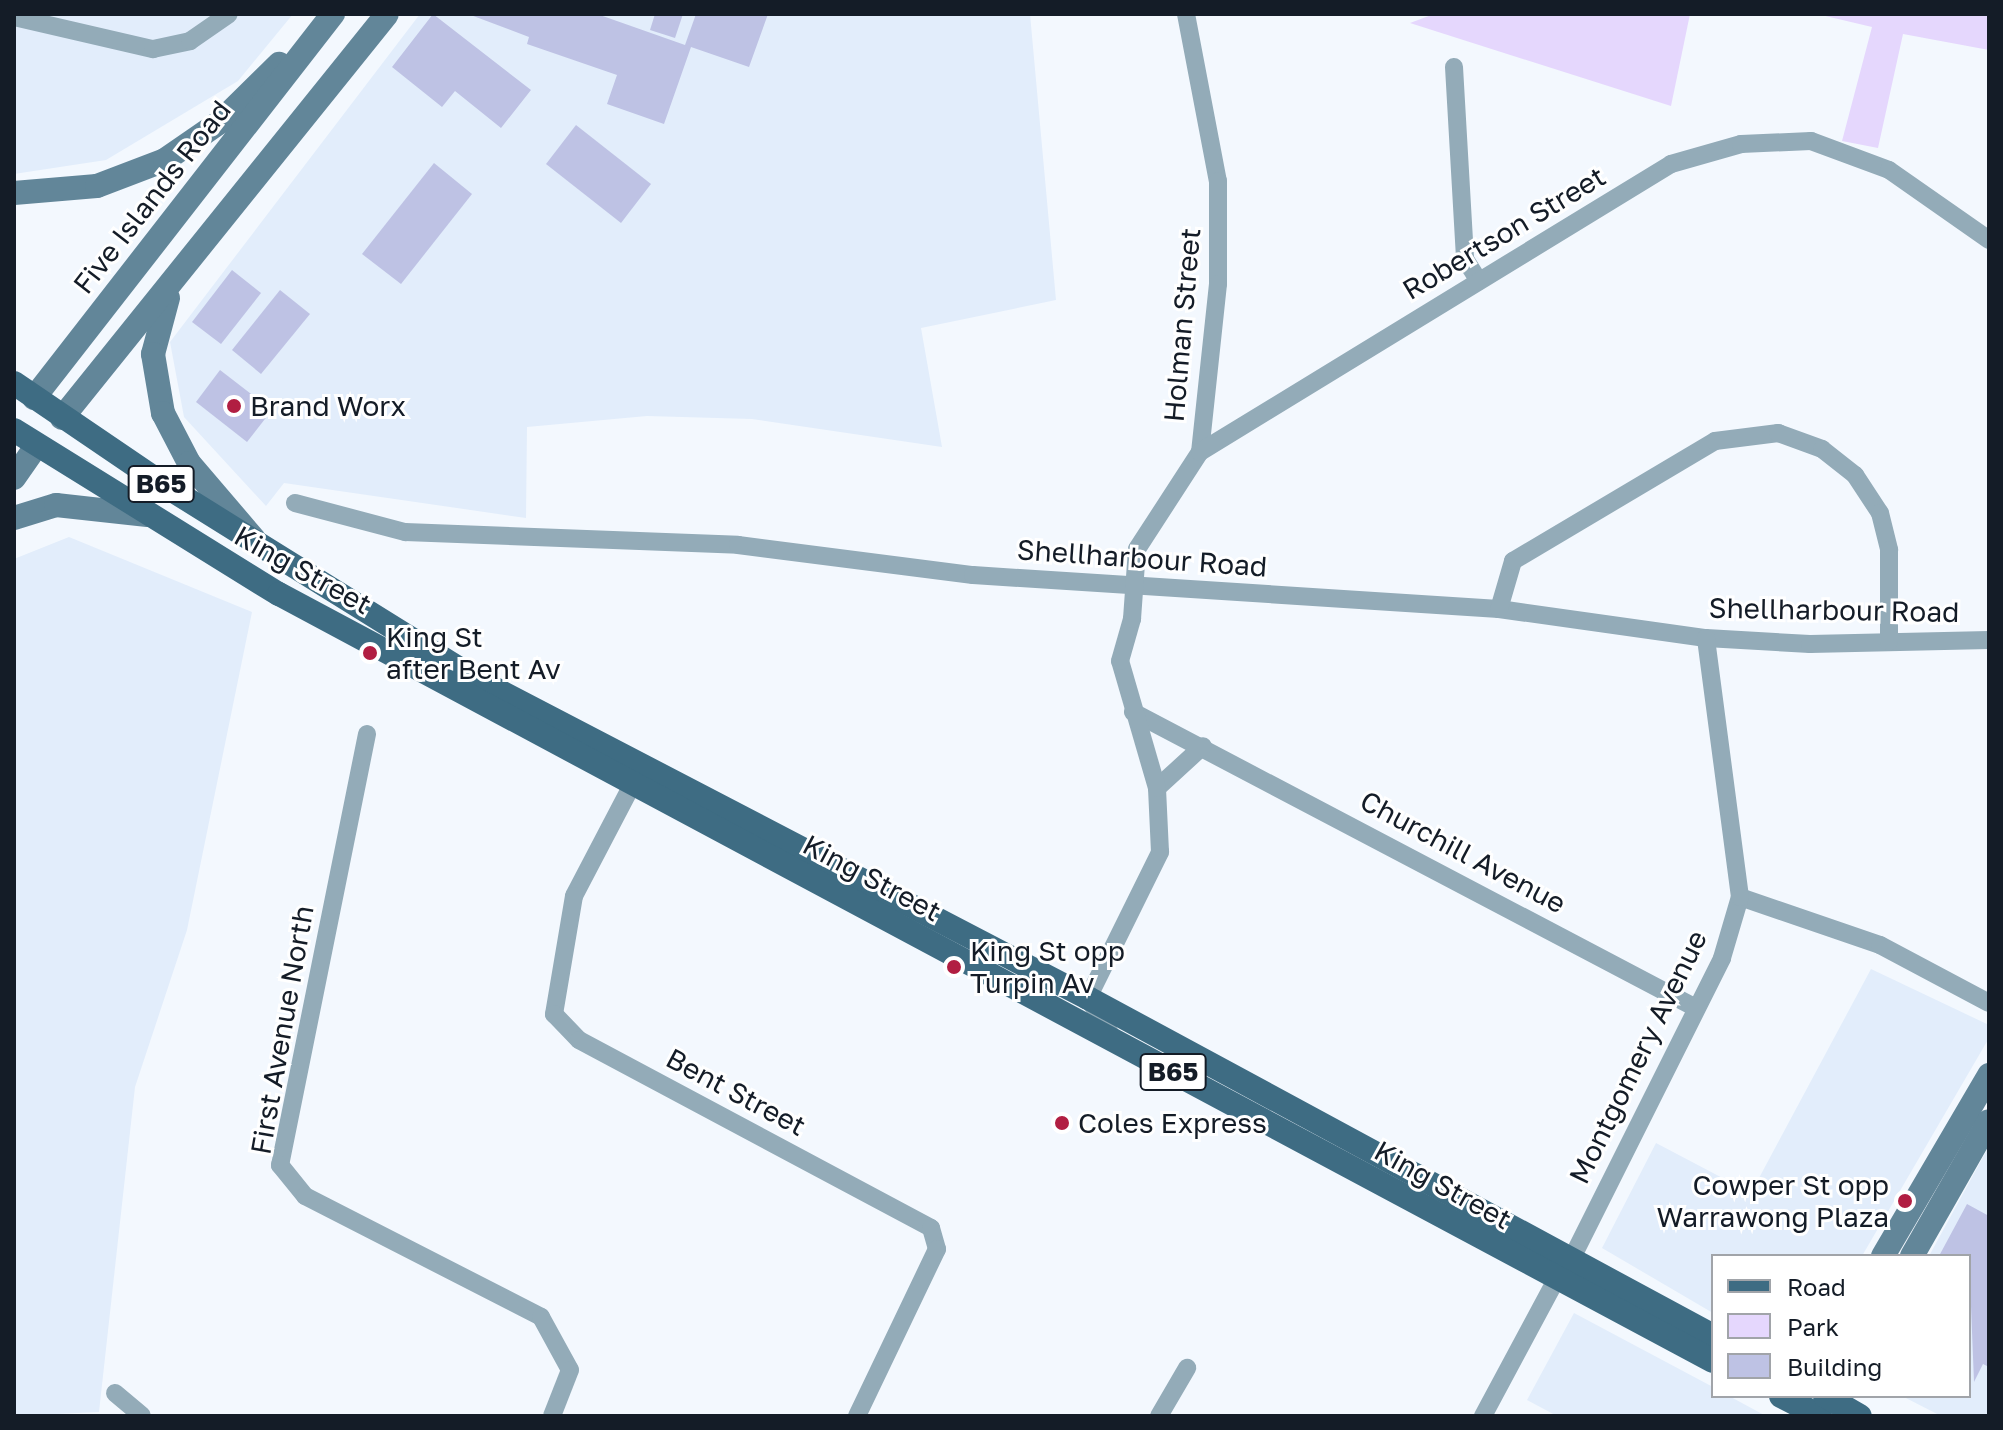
<!DOCTYPE html>
<html>
<head>
<meta charset="utf-8">
<style>
	body { margin:0 }
	#map { position:relative; width:2003px; height:1430px; overflow:hidden; background:#f3f8fe; font-family:"Golos Text",sans-serif }
	div>[style] { position:absolute }
	[style*='--x'] { left:calc(var(--x)*1px); top:calc(var(--y)*1px); width:calc(var(--w)*1px); rotate:calc(var(--a)*1deg) }
	.built>* { inset:0; background:#e2edfb }
	.green>* { inset:0; background:#e5d7fd }
	.building>* { inset:0; background:#bec2e4 }
	.street>* { height:18px; margin:-9px; padding:0 9px; transform-origin:9px; border-radius:9px; background:#93abb8 }
	.secondary>* { height:24px; margin:-12px; padding:0 12px; transform-origin:12px; border-radius:12px; background:#628699 }
	.primary>* { height:24px; margin:-12px; padding:0 12px; transform-origin:12px; border-radius:12px; background:#3e6c83 }
	.dots>* { width:22px; height:22px; translate:-50% -50%; box-sizing:border-box; border:4px solid #fff; border-radius:50% }
	span { translate:-50% -50%; white-space:nowrap; text-align:center; line-height:1.15; -webkit-text-stroke:6px #fff; paint-order:stroke }
	.shield-label span { padding:2px 6px; background:#fff; border:2px solid; border-radius:6px; -webkit-text-stroke-width:0 }
	.shield-label { font-size:26px; color:#141c27; font-weight:700 }
	.street-label { font-size:28px; color:#141c27 }
	.poi-label { font-size:28px; color:#141c27 }
	.left { translate:0 -50%; text-align:left }
	.right { translate:-100% -50%; text-align:right }
	.frame { position:absolute; inset:0; border:16px solid #141c27; pointer-events:none }
	.legend { position:absolute; left:1711px; top:1254px; width:260px; height:144px; box-sizing:border-box; background:#fff; border:2px solid #a1a4a9; margin:0; padding:10px 14px; list-style:none; font-size:24px; color:#141c27 }
	.legend li { display:flex; align-items:center; gap:16px; height:40px }
	.legend b { width:40px; border:2px solid #a1a4a9 }
</style>
</head>
<body>
<div id="map">
	<div class="built">
		<i style="clip-path:polygon(14px 14px,293px 14px,238px 81px,106px 160px,14px 174px)"></i>
		<i style="clip-path:polygon(420px 14px,1030px 14px,1056px 300px,921px 328px,942px 447px,752px 419px,647px 416px,527px 427px,526px 518px,284px 483px,266px 506px,184px 417px,170px 342px)"></i>
		<i style="clip-path:polygon(69px 537px,252px 612px,187px 930px,135px 1087px,99px 1412px,14px 1416px,14px 559px)"></i>
		<i style="clip-path:polygon(1871px 969px,1989px 1025px,1989px 1038px,1862px 1256px,1713px 1256px,1713px 1313px,1602px 1248px,1656px 1143px,1751px 1193px)"></i>
		<i style="clip-path:polygon(1989px 1146px,1989px 1416px,1941px 1416px,1902px 1396px,1969px 1396px,1969px 1256px,1929px 1256px)"></i>
		<i style="clip-path:polygon(1574px 1313px,1713px 1387px,1713px 1396px,1729px 1396px,1766px 1416px,1557px 1416px,1527px 1400px)"></i>
	</div>
	<div class="green">
		<i style="clip-path:polygon(1434px 14px,1690px 14px,1671px 106px,1410px 23px)"></i>
		<i style="clip-path:polygon(1817px 14px,1989px 14px,1989px 50px,1903px 34px,1878px 148px,1842px 141px,1872px 27px)"></i>
	</div>
	<div class="building">
		<i style="clip-path:polygon(433px 14px,531px 90px,501px 128px,455px 91px,442px 107px,392px 67px)"></i>
		<i style="clip-path:polygon(468px 14px,597px 14px,685px 45px,696px 14px,768px 14px,749px 67px,691px 47px,664px 124px,607px 104px,617px 75px,527px 44px,529px 37px)"></i>
		<i style="clip-path:polygon(655px 14px,683px 14px,675px 38px,650px 30px)"></i>
		<i style="clip-path:polygon(576px 125px,651px 184px,621px 223px,546px 164px)"></i>
		<i style="clip-path:polygon(434px 163px,472px 194px,401px 284px,362px 254px)"></i>
		<i style="clip-path:polygon(232px 270px,261px 293px,221px 344px,192px 322px)"></i>
		<i style="clip-path:polygon(280px 290px,310px 314px,261px 374px,232px 350px)"></i>
		<i style="clip-path:polygon(220px 370px,272px 410px,247px 442px,196px 402px)"></i>
		<i style="clip-path:polygon(1967px 1204px,1989px 1216px,1989px 1367px,1983px 1364px,1974px 1382px,1969px 1256px,1939px 1256px)"></i>
	</div>
	<div class="street">
		<i style="--x:1186;--y:14;--w:170;--a:79.2"></i>
		<i style="--x:1218;--y:181;--w:103;--a:90"></i>
		<i style="--x:1218;--y:284;--w:169;--a:96.1"></i>
		<i style="--x:14;--y:17;--w:143;--a:13"></i>
		<i style="--x:153;--y:49;--w:38;--a:-12"></i>
		<i style="--x:190;--y:41;--w:47;--a:-34.7"></i>
		<i style="--x:1454;--y:67;--w:192;--a:86.7"></i>
		<i style="--x:1465;--y:259;--w:26;--a:58"></i>
		<i style="--x:295;--y:503;--w:114;--a:14.8"></i>
		<i style="--x:405;--y:532;--w:333;--a:2.2"></i>
		<i style="--x:738;--y:545;--w:237;--a:7.3"></i>
		<i style="--x:973;--y:575;--w:527;--a:3.7"></i>
		<i style="--x:1499;--y:609;--w:209;--a:8"></i>
		<i style="--x:1706;--y:638;--w:104;--a:3.3"></i>
		<i style="--x:1810;--y:644;--w:179;--a:-1.3"></i>
		<i style="--x:1499;--y:609;--w:50;--a:-73.7"></i>
		<i style="--x:1513;--y:561;--w:235;--a:-30.7"></i>
		<i style="--x:1715;--y:441;--w:64;--a:-7.2"></i>
		<i style="--x:1778;--y:433;--w:47;--a:20"></i>
		<i style="--x:1822;--y:449;--w:42;--a:38.2"></i>
		<i style="--x:1855;--y:475;--w:45;--a:56.7"></i>
		<i style="--x:1880;--y:513;--w:38;--a:76"></i>
		<i style="--x:1889;--y:550;--w:92;--a:90"></i>
		<i style="--x:1133;--y:712;--w:636;--a:27.73"></i>
		<i style="--x:367;--y:734;--w:440;--a:101.4"></i>
		<i style="--x:280;--y:1165;--w:40;--a:51"></i>
		<i style="--x:305;--y:1196;--w:265;--a:27.1"></i>
		<i style="--x:541;--y:1317;--w:60;--a:61.3"></i>
		<i style="--x:570;--y:1370;--w:49;--a:111.4"></i>
		<i style="--x:632;--y:785;--w:125;--a:117.6"></i>
		<i style="--x:574;--y:896;--w:120;--a:99.6"></i>
		<i style="--x:554;--y:1014;--w:36;--a:46"></i>
		<i style="--x:579;--y:1040;--w:399;--a:28.1"></i>
		<i style="--x:931;--y:1228;--w:22;--a:74"></i>
		<i style="--x:937;--y:1249;--w:185;--a:115.6"></i>
		<i style="--x:1157;--y:788;--w:62;--a:-42.4"></i>
		<i style="--x:1740;--y:897;--w:148;--a:18.9"></i>
		<i style="--x:1880;--y:945;--w:123;--a:28"></i>
		<i style="--x:1111;--y:1035;--w:44;--a:-121.9"></i>
		<i style="--x:1088;--y:998;--w:163;--a:-63.7"></i>
		<i style="--x:1160;--y:852;--w:64;--a:-92.7"></i>
		<i style="--x:1157;--y:788;--w:132;--a:-106.2"></i>
		<i style="--x:1120;--y:661;--w:44;--a:-74.1"></i>
		<i style="--x:1132;--y:619;--w:70;--a:-85.9"></i>
		<i style="--x:1137;--y:549;--w:116;--a:-57"></i>
		<i style="--x:1200;--y:452;--w:552;--a:-31.44"></i>
		<i style="--x:1671;--y:164;--w:73;--a:-15.9"></i>
		<i style="--x:1741;--y:144;--w:70;--a:-2.5"></i>
		<i style="--x:1811;--y:141;--w:83;--a:20.4"></i>
		<i style="--x:1889;--y:170;--w:122;--a:35"></i>
		<i style="--x:1572;--y:1258;--w:335;--a:-63.4"></i>
		<i style="--x:1722;--y:958;--w:64;--a:-73.6"></i>
		<i style="--x:1740;--y:897;--w:261;--a:-97.5"></i>
		<i style="--x:115;--y:1393;--w:35;--a:40"></i>
		<i style="--x:1159;--y:1416;--w:56;--a:-59.7"></i>
		<i style="--x:1483;--y:1416;--w:154;--a:-61.8"></i>
		<i style="--x:1556;--y:1280;--w:14;--a:-111"></i>
	</div>
	<div class="secondary">
		<i style="--x:14;--y:193;--w:83;--a:-4.8"></i>
		<i style="--x:97;--y:186;--w:73;--a:-20.9"></i>
		<i style="--x:165;--y:160;--w:67;--a:-34.6"></i>
		<i style="--x:220;--y:122;--w:83;--a:-44.5"></i>
		<i style="--x:168;--y:298;--w:58;--a:105"></i>
		<i style="--x:153;--y:354;--w:60;--a:80.4"></i>
		<i style="--x:163;--y:413;--w:56;--a:62.5"></i>
		<i style="--x:189;--y:463;--w:100;--a:49.5"></i>
		<i style="--x:34;--y:398;--w:487;--a:-52.1"></i>
		<i style="--x:62;--y:418;--w:518;--a:-51.18"></i>
		<i style="--x:14;--y:478;--w:40;--a:-55.1"></i>
		<i style="--x:14;--y:518;--w:44;--a:-17.2"></i>
		<i style="--x:56;--y:505;--w:92;--a:6.3"></i>
		<i style="--x:1883;--y:1256;--w:210;--a:-59.6"></i>
		<i style="--x:1912;--y:1256;--w:155;--a:-60.3"></i>
	</div>
	<div class="primary">
		<i style="--x:14;--y:383;--w:181;--a:34.2"></i>
		<i style="--x:164;--y:485;--w:367;--a:31.9"></i>
		<i style="--x:476;--y:679;--w:690;--a:27.53"></i>
		<i style="--x:1088;--y:998;--w:711;--a:28.4"></i>
		<i style="--x:14;--y:430;--w:312;--a:31.8"></i>
		<i style="--x:279;--y:594;--w:1626;--a:28.14"></i>
		<i style="--x:1781;--y:1396;--w:44;--a:27.1"></i>
		<i style="--x:1825;--y:1396;--w:40;--a:29.7"></i>
	</div>
	<div class="dots">
		<i style="left:234px;top:406px;background:#b11e42"></i>
		<i style="left:370px;top:653px;background:#b11e42"></i>
		<i style="left:954px;top:967px;background:#b11e42"></i>
		<i style="left:1062px;top:1123px;background:#b11e42"></i>
		<i style="left:1905px;top:1201px;background:#b11e42"></i>
	</div>
	<div class="shield-label">
		<span style="left:161px;top:484px">B65</span>
		<span style="left:1173px;top:1072px">B65</span>
	</div>
	<div class="street-label">
		<span style="left:152px;top:197px;rotate:-52deg">Five Islands Road</span>
		<span style="left:1504px;top:233px;rotate:-31deg">Robertson Street</span>
		<span style="left:1182px;top:325px;rotate:-85deg">Holman Street</span>
		<span style="left:1142px;top:558px;rotate:4deg">Shellharbour Road</span>
		<span style="left:303px;top:570px;rotate:29deg">King Street</span>
		<span style="left:1834px;top:610px;rotate:1deg">Shellharbour Road</span>
		<span style="left:1463px;top:852px;rotate:28deg">Churchill Avenue</span>
		<span style="left:872px;top:878px;rotate:28deg">King Street</span>
		<span style="left:282px;top:1030px;rotate:-80deg">First Avenue North</span>
		<span style="left:1638px;top:1057px;rotate:-64deg">Montgomery Avenue</span>
		<span style="left:736px;top:1092px;rotate:28deg">Bent Street</span>
		<span style="left:1443px;top:1185px;rotate:29deg">King Street</span>
	</div>
	<div class="poi-label">
		<span class="left" style="left:250px;top:406px">Brand Worx</span>
		<span class="left" style="left:386px;top:653px">King St<br>after Bent Av</span>
		<span class="left" style="left:970px;top:967px">King St opp<br>Turpin Av</span>
		<span class="left" style="left:1078px;top:1123px">Coles Express</span>
		<span class="right" style="left:1889px;top:1201px">Cowper St opp<br>Warrawong Plaza</span>
	</div>
	<div class="frame"></div>
	<ul class="legend">
	<li><b style="height:10px;background:#3e6c83"></b>Road</li>
	<li><b style="height:22px;background:#e5d7fd"></b>Park</li>
	<li><b style="height:22px;background:#bec2e4"></b>Building</li>
	</ul>
</div>
</body>
</html>
